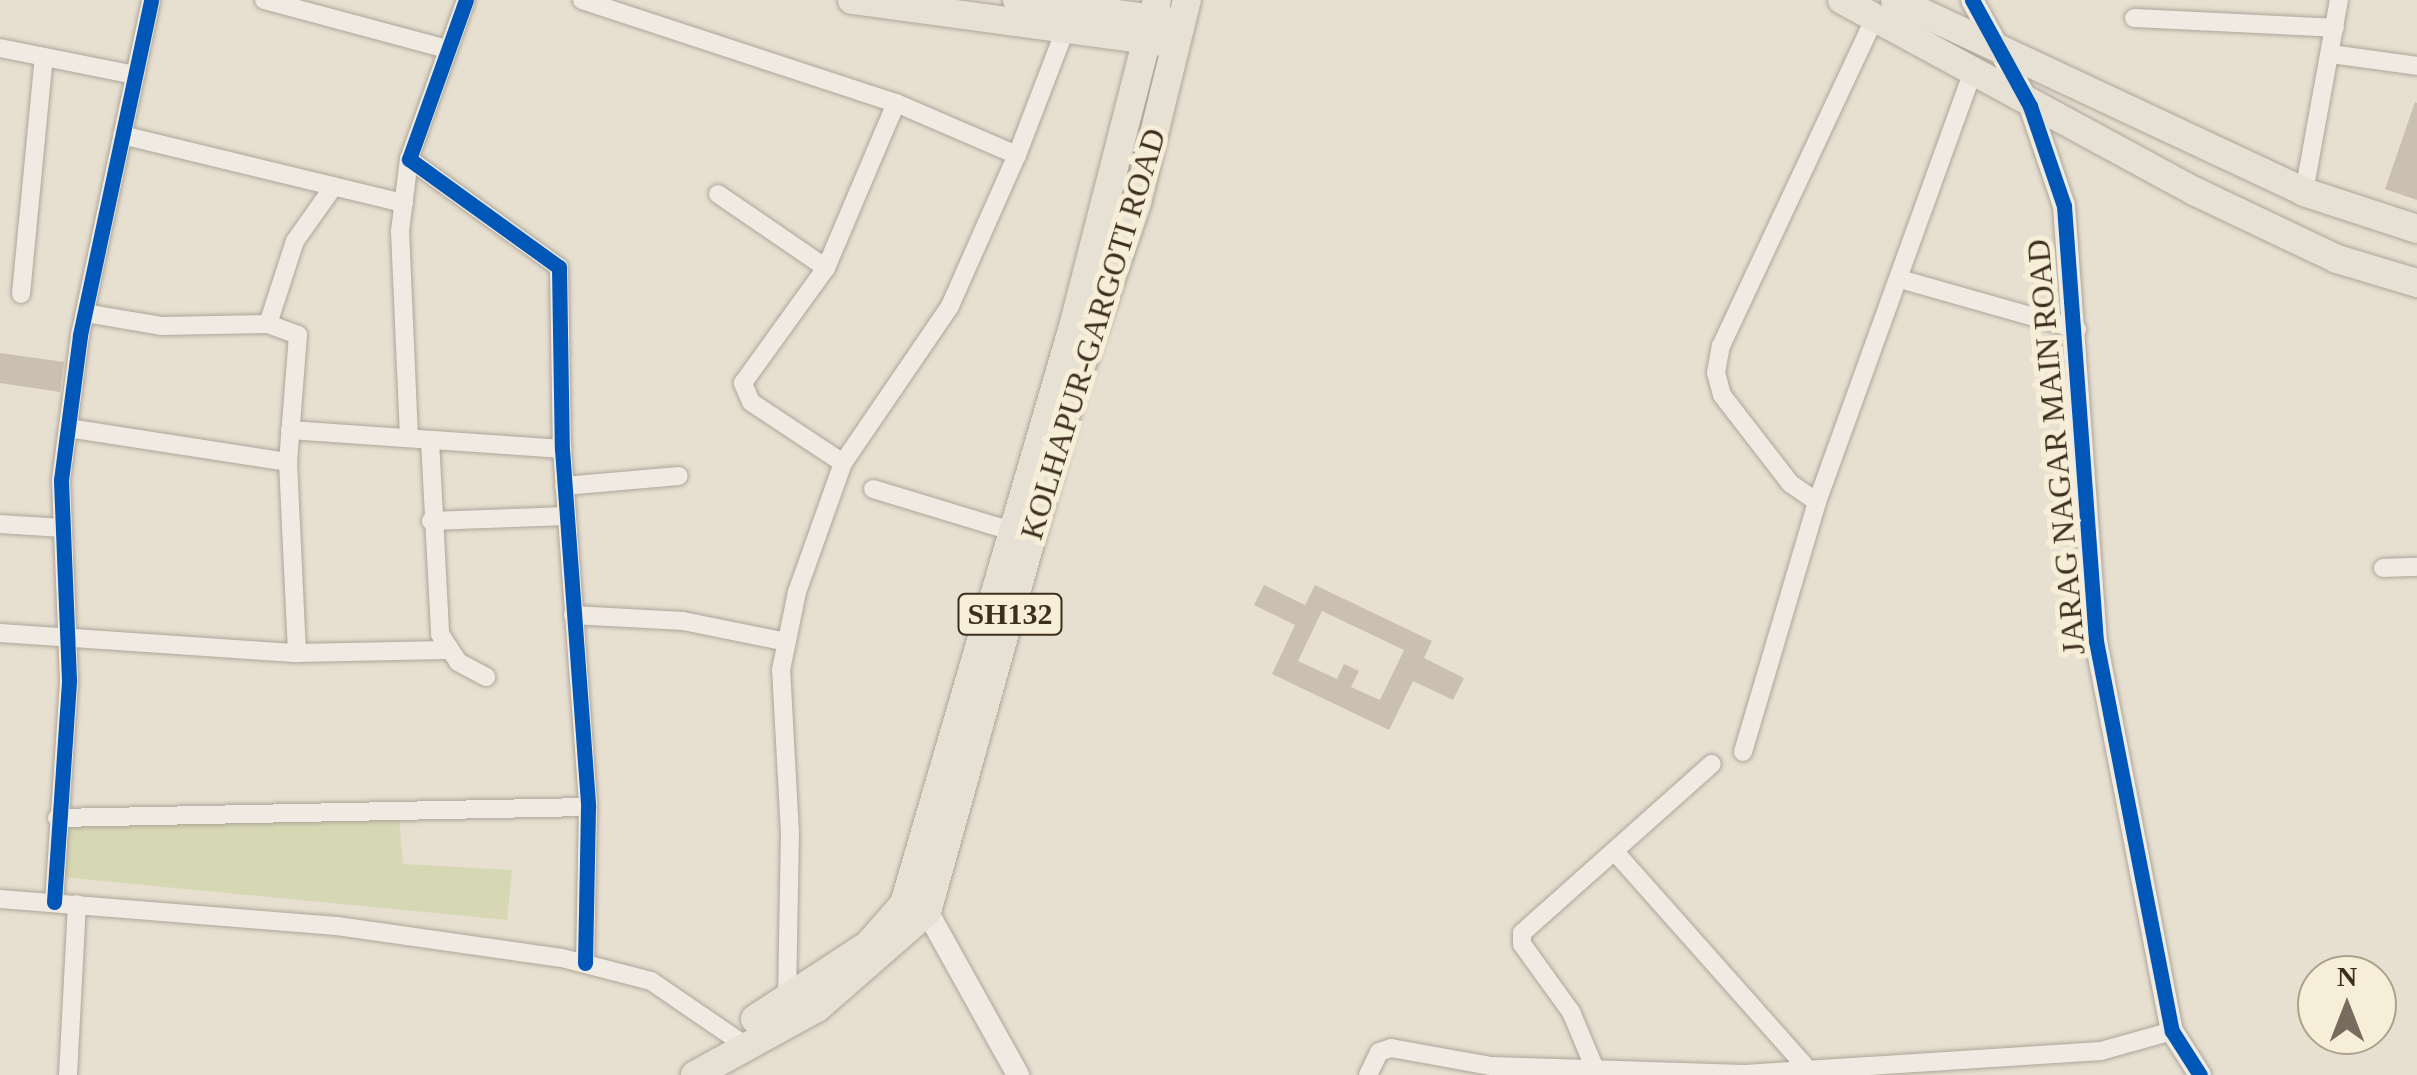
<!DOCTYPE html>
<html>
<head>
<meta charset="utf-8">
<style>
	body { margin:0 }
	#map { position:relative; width:2417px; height:1075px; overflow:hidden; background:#e7e0d1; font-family:Georgia,serif }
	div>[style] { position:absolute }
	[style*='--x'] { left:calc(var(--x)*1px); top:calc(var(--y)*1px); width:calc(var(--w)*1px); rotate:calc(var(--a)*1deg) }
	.green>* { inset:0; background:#d6d7b3 }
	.building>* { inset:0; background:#cbbfb2 }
	.roads { filter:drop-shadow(0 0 2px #ada599) drop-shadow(0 0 2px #ada599) }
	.minor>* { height:18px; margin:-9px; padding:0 9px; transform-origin:9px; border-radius:9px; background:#efebe3 }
	.tertiary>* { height:22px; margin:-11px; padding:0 11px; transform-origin:11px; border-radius:11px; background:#efebe3 }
	.primary>* { height:28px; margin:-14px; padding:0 14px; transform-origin:14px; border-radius:14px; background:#e6e1d4 }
	.cycleway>* { height:15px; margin:-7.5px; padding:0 7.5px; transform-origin:7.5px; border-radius:7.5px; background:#0057b8 }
	span { translate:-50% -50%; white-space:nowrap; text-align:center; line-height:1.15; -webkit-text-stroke:10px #f7eed8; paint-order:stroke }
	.shield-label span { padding:2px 8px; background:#f7eed8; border:2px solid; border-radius:8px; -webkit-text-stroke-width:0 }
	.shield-label { font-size:30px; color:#3d2e20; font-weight:700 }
	.street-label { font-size:32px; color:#3d2e20 }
	.north { position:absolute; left:2297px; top:955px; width:100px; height:100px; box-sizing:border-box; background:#f7eed8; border:2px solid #ada18e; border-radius:50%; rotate:0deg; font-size:28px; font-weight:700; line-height:40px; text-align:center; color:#3d2e20 }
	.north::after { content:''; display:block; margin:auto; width:35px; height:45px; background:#786c5e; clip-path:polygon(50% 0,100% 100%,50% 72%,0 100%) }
</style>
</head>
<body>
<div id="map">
	<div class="green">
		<i style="clip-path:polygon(399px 818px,403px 864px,512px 870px,507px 920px,62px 877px,64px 824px)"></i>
	</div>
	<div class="building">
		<i style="clip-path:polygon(2415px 102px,2417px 103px,2417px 200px,2385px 189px)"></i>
		<i style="clip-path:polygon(0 353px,64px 362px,60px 392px,0 383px)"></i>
		<i style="clip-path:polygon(evenodd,1264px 585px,1305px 605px,1315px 585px,1432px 641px,1424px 658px,1464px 678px,1453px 700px,1413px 681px,1389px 730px,1272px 674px,1295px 625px,1254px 605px,1264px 585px,1322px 611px,1404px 650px,1380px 700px,1351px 687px,1359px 671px,1344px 664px,1337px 679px,1298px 661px,1322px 611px)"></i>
	</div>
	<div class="roads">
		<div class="minor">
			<i style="--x:264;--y:0;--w:189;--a:15"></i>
			<i style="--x:466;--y:0;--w:169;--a:109.7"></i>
			<i style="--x:409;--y:159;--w:185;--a:35.8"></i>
			<i style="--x:559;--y:267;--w:182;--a:89.1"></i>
			<i style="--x:562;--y:449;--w:359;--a:85.8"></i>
			<i style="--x:588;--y:807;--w:156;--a:91.1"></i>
			<i style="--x:582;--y:0;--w:330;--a:18.2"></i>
			<i style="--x:896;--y:103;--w:132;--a:23.3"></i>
			<i style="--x:1017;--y:155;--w:142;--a:-69"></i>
			<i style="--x:2134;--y:18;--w:201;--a:2.8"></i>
			<i style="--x:0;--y:48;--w:138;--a:11.3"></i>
			<i style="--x:2331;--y:54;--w:87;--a:7.9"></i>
			<i style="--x:122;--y:135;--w:290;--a:13.6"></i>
			<i style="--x:409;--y:159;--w:73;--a:97.1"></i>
			<i style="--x:400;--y:231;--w:207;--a:87.5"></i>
			<i style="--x:2304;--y:192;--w:195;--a:-79.7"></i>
			<i style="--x:718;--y:194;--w:131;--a:34.4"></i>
			<i style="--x:1900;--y:279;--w:184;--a:15.8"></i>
			<i style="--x:21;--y:294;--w:238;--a:-84.5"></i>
			<i style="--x:85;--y:313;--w:77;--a:9.7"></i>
			<i style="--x:161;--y:326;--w:107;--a:-1.1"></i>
			<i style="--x:268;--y:324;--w:32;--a:20"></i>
			<i style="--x:298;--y:335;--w:127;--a:94.5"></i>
			<i style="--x:288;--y:462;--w:191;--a:87.3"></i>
			<i style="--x:297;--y:653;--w:149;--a:-1.2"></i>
			<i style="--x:268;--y:324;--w:87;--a:-72"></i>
			<i style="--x:295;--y:241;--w:67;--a:-54.7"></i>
			<i style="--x:68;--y:428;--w:223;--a:8.8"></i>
			<i style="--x:290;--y:430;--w:273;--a:4"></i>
			<i style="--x:430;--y:440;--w:194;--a:87"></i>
			<i style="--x:440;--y:634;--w:33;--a:57"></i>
			<i style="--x:458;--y:662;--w:32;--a:28"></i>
			<i style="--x:843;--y:463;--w:110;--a:-146.5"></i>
			<i style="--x:751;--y:402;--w:21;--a:-113"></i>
			<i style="--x:743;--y:383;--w:142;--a:-54.2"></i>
			<i style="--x:826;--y:268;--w:179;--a:-67"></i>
			<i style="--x:564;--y:486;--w:115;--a:-5"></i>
			<i style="--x:873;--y:489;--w:155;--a:16.9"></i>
			<i style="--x:1817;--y:502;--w:33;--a:-145"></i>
			<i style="--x:1790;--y:483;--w:111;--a:-127.7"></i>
			<i style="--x:1722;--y:395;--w:23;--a:-105"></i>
			<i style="--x:1716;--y:373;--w:27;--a:-80"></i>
			<i style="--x:1721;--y:346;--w:365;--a:-64.9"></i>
			<i style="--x:431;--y:521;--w:136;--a:-2.1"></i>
			<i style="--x:0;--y:524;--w:62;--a:3.7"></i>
			<i style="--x:2383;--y:568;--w:34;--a:-2"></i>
			<i style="--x:573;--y:615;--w:110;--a:3.1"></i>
			<i style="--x:683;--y:621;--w:106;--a:11.4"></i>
			<i style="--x:0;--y:633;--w:298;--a:3.9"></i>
			<i style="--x:1743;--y:752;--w:261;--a:-73.5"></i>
			<i style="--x:1817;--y:502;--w:457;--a:-70.1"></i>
			<i style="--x:57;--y:818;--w:531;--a:-1.19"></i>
			<i style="--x:1616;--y:853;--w:283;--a:48.4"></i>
			<i style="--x:0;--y:899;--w:338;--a:4.6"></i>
			<i style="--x:337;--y:926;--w:227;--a:8.1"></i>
			<i style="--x:562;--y:958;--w:92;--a:14.5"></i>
			<i style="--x:651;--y:981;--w:112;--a:34.4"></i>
			<i style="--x:54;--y:902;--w:223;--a:-86.1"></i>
			<i style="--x:69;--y:680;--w:200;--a:-92.3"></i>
			<i style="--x:61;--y:480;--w:146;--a:-82.5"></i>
			<i style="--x:80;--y:335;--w:342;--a:-78"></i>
			<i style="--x:787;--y:1001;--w:167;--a:-89"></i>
			<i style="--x:790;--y:834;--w:164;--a:-93.1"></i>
			<i style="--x:781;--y:670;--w:80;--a:-78.4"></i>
			<i style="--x:797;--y:592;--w:137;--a:-70.4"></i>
			<i style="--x:843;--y:463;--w:190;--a:-55.7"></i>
			<i style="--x:950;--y:306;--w:165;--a:-66.1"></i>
			<i style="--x:1595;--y:1069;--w:62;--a:-112.8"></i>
			<i style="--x:1571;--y:1012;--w:84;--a:-125.8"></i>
			<i style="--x:1522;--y:944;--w:11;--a:-90"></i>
			<i style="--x:1522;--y:933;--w:254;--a:-41.7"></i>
			<i style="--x:68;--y:1075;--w:171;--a:-87"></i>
			<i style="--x:1368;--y:1075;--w:25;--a:-64"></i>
			<i style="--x:1379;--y:1052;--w:13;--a:-18"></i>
			<i style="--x:1391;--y:1048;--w:102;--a:10.2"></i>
			<i style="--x:1491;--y:1066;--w:254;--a:1.8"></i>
			<i style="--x:1745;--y:1074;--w:357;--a:-3.7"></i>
			<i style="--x:2101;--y:1051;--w:74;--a:-15.7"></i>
		</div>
		<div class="tertiary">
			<i style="--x:1972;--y:0;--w:121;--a:61.3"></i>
			<i style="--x:2030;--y:106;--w:106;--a:71.2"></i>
			<i style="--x:2064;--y:206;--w:436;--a:85.8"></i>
			<i style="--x:2096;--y:641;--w:397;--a:79"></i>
			<i style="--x:2172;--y:1031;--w:52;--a:57.5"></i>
			<i style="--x:919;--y:897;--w:204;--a:60.9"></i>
		</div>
		<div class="primary">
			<i style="--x:852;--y:0;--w:313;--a:7.7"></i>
			<i style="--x:1017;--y:0;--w:153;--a:7.9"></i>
			<i style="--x:1842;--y:0;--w:400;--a:28.5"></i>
			<i style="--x:2194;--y:191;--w:158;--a:25.4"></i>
			<i style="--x:2337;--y:259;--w:84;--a:16.7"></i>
			<i style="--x:1895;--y:0;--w:452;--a:25.1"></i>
			<i style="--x:2304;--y:192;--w:119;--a:18.1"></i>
			<i style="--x:755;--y:1019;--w:135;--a:-33.2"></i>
			<i style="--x:868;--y:945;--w:55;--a:-48.7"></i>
			<i style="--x:904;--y:904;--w:605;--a:-73.69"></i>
			<i style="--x:1074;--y:323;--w:333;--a:-75.6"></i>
			<i style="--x:695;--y:1075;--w:139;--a:-28.8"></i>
			<i style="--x:817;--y:1008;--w:146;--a:-41.1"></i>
			<i style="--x:927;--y:912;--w:539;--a:-74.39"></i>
			<i style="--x:1072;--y:393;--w:201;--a:-71.1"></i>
			<i style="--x:1137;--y:203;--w:209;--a:-76.2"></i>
		</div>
	</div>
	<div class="cycleway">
		<i style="--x:466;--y:0;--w:169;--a:109.7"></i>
		<i style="--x:409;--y:159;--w:185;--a:35.8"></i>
		<i style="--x:559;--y:267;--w:182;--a:89.1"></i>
		<i style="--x:562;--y:449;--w:359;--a:85.8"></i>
		<i style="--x:588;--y:807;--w:156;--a:91.1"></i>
		<i style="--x:1972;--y:0;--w:121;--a:61.3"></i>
		<i style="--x:2030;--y:106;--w:106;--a:71.2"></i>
		<i style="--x:2064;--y:206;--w:436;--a:85.8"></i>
		<i style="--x:2096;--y:641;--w:397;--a:79"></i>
		<i style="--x:2172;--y:1031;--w:52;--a:57.5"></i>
		<i style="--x:54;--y:902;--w:223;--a:-86.1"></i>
		<i style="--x:69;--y:680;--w:200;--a:-92.3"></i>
		<i style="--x:61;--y:480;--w:146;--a:-82.5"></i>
		<i style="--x:80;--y:335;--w:342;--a:-78"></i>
	</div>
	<div class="shield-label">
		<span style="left:1010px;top:614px">SH132</span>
	</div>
	<div class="street-label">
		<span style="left:1093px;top:334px;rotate:-73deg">KOLHAPUR-GARGOTI ROAD</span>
		<span style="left:2056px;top:447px;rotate:-95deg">JARAG NAGAR MAIN ROAD</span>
	</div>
	<div class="north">N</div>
</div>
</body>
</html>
